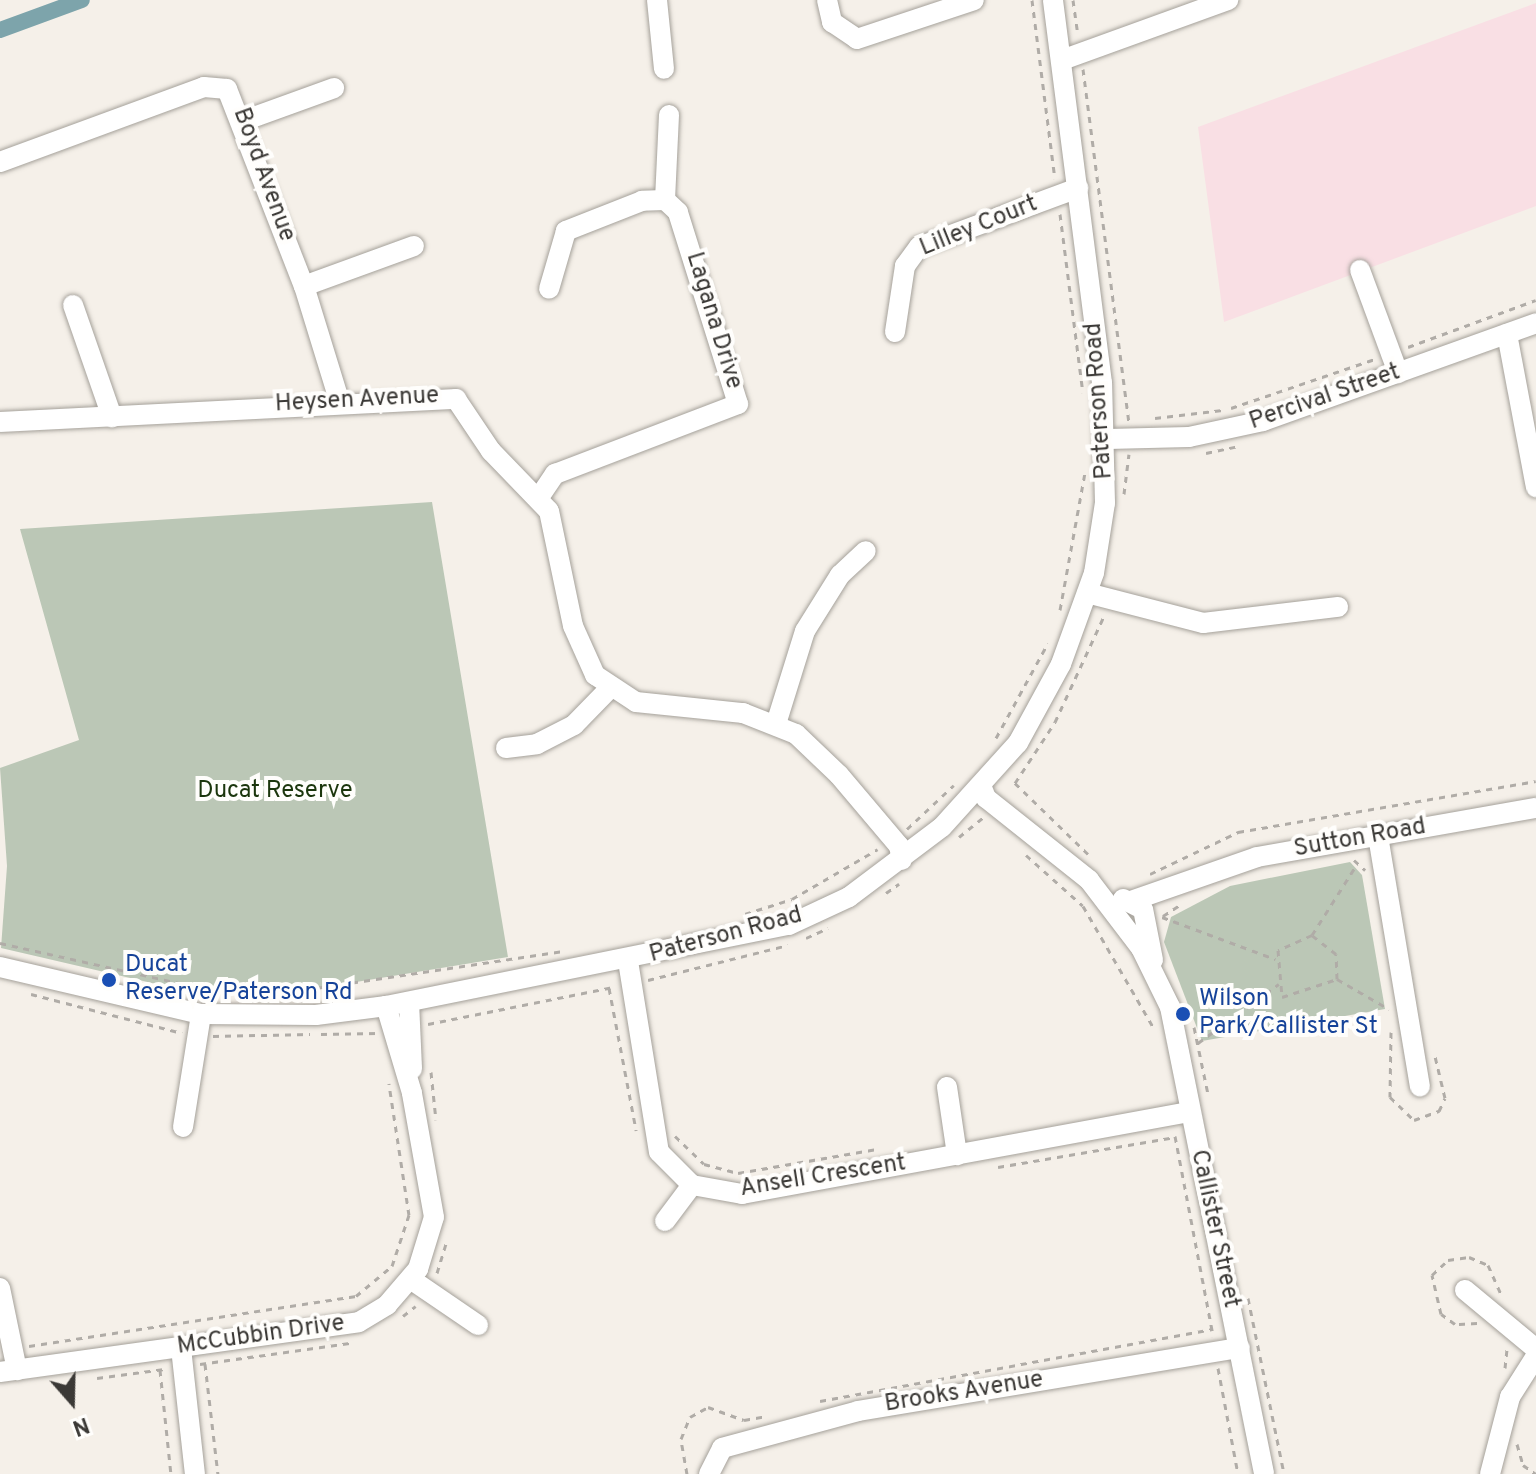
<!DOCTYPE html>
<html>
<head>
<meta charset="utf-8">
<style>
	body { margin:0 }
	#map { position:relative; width:1536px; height:1474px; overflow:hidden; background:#f5f0e9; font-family:Overpass,sans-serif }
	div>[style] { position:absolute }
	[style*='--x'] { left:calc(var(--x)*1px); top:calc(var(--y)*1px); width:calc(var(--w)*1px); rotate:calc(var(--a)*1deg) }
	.industrial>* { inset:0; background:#f9dfe4 }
	.green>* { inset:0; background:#bbc7b6 }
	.canal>* { height:16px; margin:-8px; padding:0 8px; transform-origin:8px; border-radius:8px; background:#7da4ab }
	.path>* { height:3px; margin-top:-1.5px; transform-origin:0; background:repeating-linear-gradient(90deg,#b0aca7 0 6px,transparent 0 12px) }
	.roads { filter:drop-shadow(0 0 2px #a5a19a) drop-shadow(0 0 2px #a5a19a) }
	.minor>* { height:20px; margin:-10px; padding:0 10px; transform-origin:10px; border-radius:10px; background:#fff }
	.dots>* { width:22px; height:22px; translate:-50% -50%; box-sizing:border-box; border:4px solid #fffefc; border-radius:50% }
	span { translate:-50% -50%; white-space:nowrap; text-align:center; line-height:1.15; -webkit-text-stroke:8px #fffefc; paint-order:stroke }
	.street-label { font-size:24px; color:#3b3936 }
	.park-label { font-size:24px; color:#1b360d }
	.transit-label { font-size:24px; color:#164399 }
	.left { translate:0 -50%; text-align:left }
	.north { position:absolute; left:32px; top:1362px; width:80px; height:80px; -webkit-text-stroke:6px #fffefc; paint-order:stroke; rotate:160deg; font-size:22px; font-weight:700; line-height:32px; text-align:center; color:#3b3936 }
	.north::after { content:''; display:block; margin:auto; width:28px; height:36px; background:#3b3936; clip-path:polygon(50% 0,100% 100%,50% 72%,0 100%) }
</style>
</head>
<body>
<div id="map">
	<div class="industrial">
		<i style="clip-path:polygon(1536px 3px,1536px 206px,1224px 322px,1198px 127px)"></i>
	</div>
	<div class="green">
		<i style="clip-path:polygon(432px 502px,508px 957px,271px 996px,169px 987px,1px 948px,7px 866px,0 768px,79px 740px,20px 529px)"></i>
		<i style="clip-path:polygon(1350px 862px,1362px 875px,1385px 1009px,1202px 1041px,1164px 942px,1171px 917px,1230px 886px)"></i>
	</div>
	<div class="canal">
		<i style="--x:0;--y:30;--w:87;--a:-20.1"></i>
	</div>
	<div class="path">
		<i style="--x:1032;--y:0;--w:180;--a:82.7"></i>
		<i style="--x:1073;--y:0;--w:34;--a:82"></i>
		<i style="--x:1083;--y:69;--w:356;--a:82.6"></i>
		<i style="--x:1060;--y:214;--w:180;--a:82.7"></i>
		<i style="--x:1408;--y:347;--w:136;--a:-20.2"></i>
		<i style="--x:1231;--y:408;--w:152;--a:-18.8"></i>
		<i style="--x:1155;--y:418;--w:68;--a:-6.7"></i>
		<i style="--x:1206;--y:453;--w:33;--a:-12"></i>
		<i style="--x:1124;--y:494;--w:40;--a:-82.9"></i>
		<i style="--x:1060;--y:610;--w:140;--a:-79.7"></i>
		<i style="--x:996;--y:738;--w:108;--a:-61.3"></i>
		<i style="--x:907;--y:829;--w:64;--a:-43.1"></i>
		<i style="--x:959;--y:837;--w:32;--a:-39"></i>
		<i style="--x:1088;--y:854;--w:102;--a:-135.8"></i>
		<i style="--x:1015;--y:783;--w:73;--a:-56.7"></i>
		<i style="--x:1055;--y:722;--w:117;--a:-65.2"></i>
		<i style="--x:1026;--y:855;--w:76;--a:41.8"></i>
		<i style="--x:1083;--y:906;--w:143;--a:59.9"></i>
		<i style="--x:1354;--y:860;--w:15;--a:42"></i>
		<i style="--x:1150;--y:874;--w:98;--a:-25.5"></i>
		<i style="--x:1238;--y:832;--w:302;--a:-9.7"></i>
		<i style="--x:886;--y:893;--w:16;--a:-35"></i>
		<i style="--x:745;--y:914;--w:49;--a:-17.7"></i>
		<i style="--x:792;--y:899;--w:99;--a:-30.2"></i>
		<i style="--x:1163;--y:916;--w:20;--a:-33"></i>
		<i style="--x:1162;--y:917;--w:121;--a:20.4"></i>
		<i style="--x:1312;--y:935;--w:84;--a:-57.6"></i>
		<i style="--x:806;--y:938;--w:24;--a:-24"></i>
		<i style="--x:0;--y:943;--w:239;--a:12.6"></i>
		<i style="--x:1337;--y:979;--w:25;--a:-92"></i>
		<i style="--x:1336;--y:954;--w:31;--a:-142"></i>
		<i style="--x:1312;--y:935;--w:37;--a:156"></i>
		<i style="--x:1278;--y:950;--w:47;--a:85.1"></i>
		<i style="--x:1282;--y:997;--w:58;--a:-18.1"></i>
		<i style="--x:1337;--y:979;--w:60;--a:30"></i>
		<i style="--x:648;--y:980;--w:144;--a:-14"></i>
		<i style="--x:609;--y:988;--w:145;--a:79.2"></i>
		<i style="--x:31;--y:994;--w:156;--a:14.5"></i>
		<i style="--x:269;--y:995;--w:296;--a:-8.5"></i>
		<i style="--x:428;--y:1024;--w:189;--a:-11.3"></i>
		<i style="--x:1194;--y:1027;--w:68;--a:78.2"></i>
		<i style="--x:1391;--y:1032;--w:65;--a:90.9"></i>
		<i style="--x:1390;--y:1097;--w:33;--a:44"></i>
		<i style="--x:1414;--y:1120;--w:27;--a:-20"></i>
		<i style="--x:1439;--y:1111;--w:14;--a:-65"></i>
		<i style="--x:1445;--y:1098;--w:47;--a:-103.4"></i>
		<i style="--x:321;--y:1034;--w:57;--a:-1"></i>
		<i style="--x:213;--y:1036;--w:97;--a:-1.2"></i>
		<i style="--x:1198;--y:1043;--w:100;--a:-36.1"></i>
		<i style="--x:431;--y:1072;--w:48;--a:84.1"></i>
		<i style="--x:675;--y:1136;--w:40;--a:44"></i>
		<i style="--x:704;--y:1164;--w:35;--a:15"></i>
		<i style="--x:738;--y:1173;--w:141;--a:-9.8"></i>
		<i style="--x:1175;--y:1136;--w:204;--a:79.2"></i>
		<i style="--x:998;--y:1167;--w:180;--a:-9.6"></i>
		<i style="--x:437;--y:1273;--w:31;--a:-73"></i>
		<i style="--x:1248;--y:1298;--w:180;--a:78.4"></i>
		<i style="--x:403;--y:1316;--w:16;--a:-38"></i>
		<i style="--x:1477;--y:1323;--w:22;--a:177"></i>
		<i style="--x:1455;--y:1324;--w:17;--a:-144"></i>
		<i style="--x:1441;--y:1314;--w:40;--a:-103"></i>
		<i style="--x:1432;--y:1275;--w:22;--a:-43"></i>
		<i style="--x:1448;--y:1260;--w:21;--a:-8"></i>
		<i style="--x:1469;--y:1257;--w:21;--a:23"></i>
		<i style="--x:1488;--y:1265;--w:35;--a:66"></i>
		<i style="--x:29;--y:1346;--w:331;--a:-8.7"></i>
		<i style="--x:356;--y:1296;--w:47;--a:-39.8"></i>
		<i style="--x:392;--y:1266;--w:54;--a:-71.6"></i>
		<i style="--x:409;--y:1215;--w:133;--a:-98.7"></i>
		<i style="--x:200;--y:1364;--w:151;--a:-8"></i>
		<i style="--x:205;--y:1364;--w:111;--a:83.3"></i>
		<i style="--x:1218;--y:1368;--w:108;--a:79.3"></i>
		<i style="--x:1505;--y:1368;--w:19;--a:-84"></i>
		<i style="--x:160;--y:1370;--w:105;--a:84"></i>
		<i style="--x:97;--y:1378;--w:68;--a:-7.7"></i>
		<i style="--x:820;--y:1401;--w:398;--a:-10.4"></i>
		<i style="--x:1517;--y:1444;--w:22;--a:74"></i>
		<i style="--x:1523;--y:1465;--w:16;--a:35"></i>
		<i style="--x:687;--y:1474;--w:36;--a:-100"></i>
		<i style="--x:681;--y:1439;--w:24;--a:-68"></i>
		<i style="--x:690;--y:1417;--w:21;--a:-29"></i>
		<i style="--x:708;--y:1407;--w:38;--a:20"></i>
		<i style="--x:744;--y:1420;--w:22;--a:-10"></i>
	</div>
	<div class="roads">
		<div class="minor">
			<i style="--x:657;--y:0;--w:69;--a:84.2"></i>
			<i style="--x:827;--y:0;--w:23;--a:77"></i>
			<i style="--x:832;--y:22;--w:30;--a:34"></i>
			<i style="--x:857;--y:39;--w:123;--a:-18.4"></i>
			<i style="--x:1062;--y:60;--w:177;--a:-19.9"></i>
			<i style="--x:243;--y:121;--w:97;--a:-19.9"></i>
			<i style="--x:0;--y:162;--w:217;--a:-20.2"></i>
			<i style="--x:204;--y:87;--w:23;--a:5"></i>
			<i style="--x:227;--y:89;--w:212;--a:68.7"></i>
			<i style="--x:304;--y:286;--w:119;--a:72.9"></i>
			<i style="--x:665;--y:200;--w:85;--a:-87.3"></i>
			<i style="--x:1360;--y:270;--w:110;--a:69.7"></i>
			<i style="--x:304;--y:286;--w:117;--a:-20"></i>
			<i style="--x:73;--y:305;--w:119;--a:70.8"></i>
			<i style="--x:895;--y:332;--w:67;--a:-81.4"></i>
			<i style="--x:905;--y:266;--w:24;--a:-54"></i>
			<i style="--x:919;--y:247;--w:170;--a:-20.4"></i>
			<i style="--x:1507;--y:334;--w:156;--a:79.3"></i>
			<i style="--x:0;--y:422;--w:457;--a:-2.9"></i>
			<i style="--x:456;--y:399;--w:63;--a:56.1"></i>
			<i style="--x:491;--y:451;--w:83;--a:46"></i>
			<i style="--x:549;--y:511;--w:117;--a:78.2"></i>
			<i style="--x:573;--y:626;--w:54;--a:65.8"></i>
			<i style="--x:595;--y:675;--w:49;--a:33.4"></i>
			<i style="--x:636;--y:702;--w:108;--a:5.9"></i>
			<i style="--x:743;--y:713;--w:57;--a:21.6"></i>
			<i style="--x:796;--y:734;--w:59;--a:43.6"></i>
			<i style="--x:839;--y:775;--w:93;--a:49.8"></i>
			<i style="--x:899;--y:846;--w:14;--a:78"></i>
			<i style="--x:1108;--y:439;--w:81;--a:-1.4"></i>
			<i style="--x:1189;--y:437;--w:76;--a:-12.2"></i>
			<i style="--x:1263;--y:421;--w:290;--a:-19.7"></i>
			<i style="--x:540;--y:496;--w:27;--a:-56"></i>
			<i style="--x:555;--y:474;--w:196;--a:-20.9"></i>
			<i style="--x:738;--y:404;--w:201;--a:-107.4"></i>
			<i style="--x:678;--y:212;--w:18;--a:-137"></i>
			<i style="--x:665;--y:200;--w:23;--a:178"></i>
			<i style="--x:642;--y:201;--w:82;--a:158.5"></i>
			<i style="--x:566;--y:231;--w:60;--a:106.3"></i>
			<i style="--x:1087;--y:593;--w:120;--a:14.5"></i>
			<i style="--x:1203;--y:623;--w:136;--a:-6.8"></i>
			<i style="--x:776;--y:724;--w:97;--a:-72.7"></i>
			<i style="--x:805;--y:631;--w:66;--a:-58"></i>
			<i style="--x:840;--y:575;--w:35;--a:-43"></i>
			<i style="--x:506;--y:748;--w:31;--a:-7"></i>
			<i style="--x:537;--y:744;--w:42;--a:-27.2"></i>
			<i style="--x:574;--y:725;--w:52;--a:-45.8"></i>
			<i style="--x:981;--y:785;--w:14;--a:69"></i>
			<i style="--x:986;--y:798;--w:132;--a:38.5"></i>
			<i style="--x:1089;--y:880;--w:86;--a:52.6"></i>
			<i style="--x:1141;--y:948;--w:66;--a:63.8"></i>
			<i style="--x:1170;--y:1007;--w:476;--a:78.6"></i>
			<i style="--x:1378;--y:836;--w:254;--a:80.5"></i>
			<i style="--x:1123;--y:899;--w:22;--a:27"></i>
			<i style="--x:1143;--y:909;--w:52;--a:78.9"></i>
			<i style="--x:1131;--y:901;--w:133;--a:-19.2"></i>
			<i style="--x:1257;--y:857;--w:283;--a:-10"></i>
			<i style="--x:628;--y:961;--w:193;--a:80.8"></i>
			<i style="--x:659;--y:1152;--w:47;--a:45"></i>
			<i style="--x:692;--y:1185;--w:51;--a:10.2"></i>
			<i style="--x:742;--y:1194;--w:455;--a:-10.4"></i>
			<i style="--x:0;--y:967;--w:206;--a:13.2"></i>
			<i style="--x:201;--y:1014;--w:115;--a:0.5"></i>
			<i style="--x:316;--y:1015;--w:71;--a:-7.3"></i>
			<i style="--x:386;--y:1006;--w:411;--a:-11.4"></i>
			<i style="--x:789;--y:925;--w:66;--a:-25"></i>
			<i style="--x:849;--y:897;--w:116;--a:-37"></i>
			<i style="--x:942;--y:827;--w:113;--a:-47.9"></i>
			<i style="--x:1018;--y:743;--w:90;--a:-61.4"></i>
			<i style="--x:1061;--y:664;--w:97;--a:-70.1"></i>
			<i style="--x:1094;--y:573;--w:71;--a:-81.1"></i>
			<i style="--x:1105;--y:503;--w:120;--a:-91.4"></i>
			<i style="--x:1102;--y:383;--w:386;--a:-97.3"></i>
			<i style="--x:409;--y:1002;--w:67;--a:87.4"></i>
			<i style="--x:947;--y:1087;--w:69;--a:81.6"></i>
			<i style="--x:183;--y:1127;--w:114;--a:-80.9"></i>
			<i style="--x:665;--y:1221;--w:45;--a:-53.1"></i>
			<i style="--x:412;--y:1280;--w:80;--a:34.3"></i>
			<i style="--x:0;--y:1288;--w:84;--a:78.3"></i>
			<i style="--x:1465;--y:1290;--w:92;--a:39.7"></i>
			<i style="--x:181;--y:1348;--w:127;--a:83.7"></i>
			<i style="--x:0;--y:1372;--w:362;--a:-7.9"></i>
			<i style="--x:359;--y:1322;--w:33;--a:-31"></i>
			<i style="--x:387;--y:1305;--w:48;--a:-49.3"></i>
			<i style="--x:418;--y:1269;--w:54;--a:-72.9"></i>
			<i style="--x:434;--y:1217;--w:126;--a:-100.1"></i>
			<i style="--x:412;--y:1093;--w:91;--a:-106.6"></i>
			<i style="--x:709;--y:1474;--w:29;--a:-63"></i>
			<i style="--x:722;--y:1448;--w:141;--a:-15.2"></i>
			<i style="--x:858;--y:1411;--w:387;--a:-9.4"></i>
			<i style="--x:1490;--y:1474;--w:80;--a:-75.4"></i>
			<i style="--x:1510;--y:1397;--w:49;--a:-57.6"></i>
		</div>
	</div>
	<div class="dots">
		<i style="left:109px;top:980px;background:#1a4fb4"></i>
		<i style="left:1183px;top:1014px;background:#1a4fb4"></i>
	</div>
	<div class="street-label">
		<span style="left:263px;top:175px;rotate:70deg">Boyd Avenue</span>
		<span style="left:979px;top:227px;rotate:-22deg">Lilley Court</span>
		<span style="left:713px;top:321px;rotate:73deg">Lagana Drive</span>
		<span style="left:1325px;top:398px;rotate:-19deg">Percival Street</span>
		<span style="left:357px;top:401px;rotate:-3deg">Heysen Avenue</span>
		<span style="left:1100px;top:401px;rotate:-94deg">Paterson Road</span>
		<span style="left:1360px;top:839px;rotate:-10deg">Sutton Road</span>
		<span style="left:726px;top:936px;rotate:-15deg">Paterson Road</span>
		<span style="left:823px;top:1177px;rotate:-9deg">Ansell Crescent</span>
		<span style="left:1214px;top:1229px;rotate:78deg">Callister Street</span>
		<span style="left:261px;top:1336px;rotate:-8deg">McCubbin Drive</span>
		<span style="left:964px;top:1393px;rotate:-9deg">Brooks Avenue</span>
	</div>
	<div class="park-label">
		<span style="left:275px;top:792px">Ducat Reserve</span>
	</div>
	<div class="transit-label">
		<span class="left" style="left:125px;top:980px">Ducat<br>Reserve/Paterson Rd</span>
		<span class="left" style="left:1199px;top:1014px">Wilson<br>Park/Callister St</span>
	</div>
	<div class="north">N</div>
</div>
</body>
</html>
